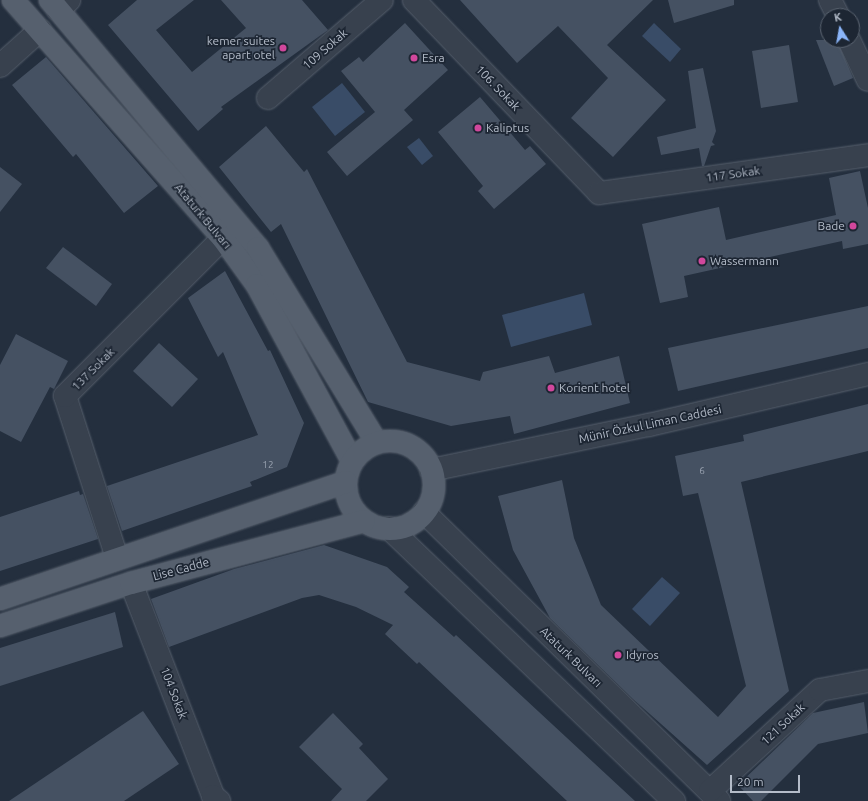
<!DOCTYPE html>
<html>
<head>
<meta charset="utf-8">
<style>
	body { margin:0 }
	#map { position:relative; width:868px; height:801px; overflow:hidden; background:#242f3e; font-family:Ubuntu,sans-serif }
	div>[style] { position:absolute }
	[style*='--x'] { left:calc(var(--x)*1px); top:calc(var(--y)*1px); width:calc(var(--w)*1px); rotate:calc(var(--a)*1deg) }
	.water>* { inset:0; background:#394c67 }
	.building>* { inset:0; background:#455162 }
	.roads { filter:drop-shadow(0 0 1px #565f6c) drop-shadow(0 0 1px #565f6c) }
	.minor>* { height:22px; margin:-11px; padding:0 11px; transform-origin:11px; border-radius:11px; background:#38414e }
	.major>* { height:22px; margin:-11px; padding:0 11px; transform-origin:11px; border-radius:11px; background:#56606e }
	.major>.ring { margin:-11px; padding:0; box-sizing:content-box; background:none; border:22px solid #56606e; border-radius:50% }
	.dots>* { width:11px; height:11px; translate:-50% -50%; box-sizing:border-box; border:2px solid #1d2633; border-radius:50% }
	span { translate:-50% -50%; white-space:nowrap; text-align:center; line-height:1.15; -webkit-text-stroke:3.5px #1d2633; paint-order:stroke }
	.number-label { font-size:10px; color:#98a1af }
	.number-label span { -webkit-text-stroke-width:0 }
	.poi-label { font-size:12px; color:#b4bcc9 }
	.right { translate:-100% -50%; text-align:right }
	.left { translate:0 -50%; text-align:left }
	.street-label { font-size:12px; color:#b4bcc9 }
	.north { position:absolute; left:820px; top:8px; width:40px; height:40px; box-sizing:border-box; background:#1d2633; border:1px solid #59626f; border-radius:50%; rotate:349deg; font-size:11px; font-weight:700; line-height:16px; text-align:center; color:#b4bcc9 }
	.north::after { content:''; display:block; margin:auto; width:14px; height:18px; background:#8ab4f8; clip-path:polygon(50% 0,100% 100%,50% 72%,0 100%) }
	.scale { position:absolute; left:730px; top:775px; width:70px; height:18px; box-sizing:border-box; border:2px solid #b4bcc9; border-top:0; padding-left:5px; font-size:12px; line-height:14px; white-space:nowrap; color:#b4bcc9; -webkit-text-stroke:3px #1d2633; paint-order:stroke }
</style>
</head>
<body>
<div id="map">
	<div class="water">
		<i style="clip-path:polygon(654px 23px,681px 49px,670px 62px,642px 36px)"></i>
		<i style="clip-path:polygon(342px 83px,365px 112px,335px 136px,312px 107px)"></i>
		<i style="clip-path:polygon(419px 138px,433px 156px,422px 165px,407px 147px)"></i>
		<i style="clip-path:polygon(584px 293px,592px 325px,511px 347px,502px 315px)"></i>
		<i style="clip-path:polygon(662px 577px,680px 593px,650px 626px,632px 609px)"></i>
	</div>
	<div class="building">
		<i style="clip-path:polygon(137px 0,194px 0,156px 30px,192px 72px,246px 28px,221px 0,302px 0,328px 30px,221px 107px,223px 109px,198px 131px,108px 25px)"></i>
		<i style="clip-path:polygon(460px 0,653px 0,607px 45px,666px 100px,613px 157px,571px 118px,608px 78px,558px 26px,517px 63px)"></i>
		<i style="clip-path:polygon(668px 0,734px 0,734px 5px,674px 23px)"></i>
		<i style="clip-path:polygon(405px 23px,448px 70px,404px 110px,413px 120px,347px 176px,327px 152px,375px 112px,341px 71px,359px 57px,363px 62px)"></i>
		<i style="clip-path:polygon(816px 40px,837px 40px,853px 78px,834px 86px)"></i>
		<i style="clip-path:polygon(789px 45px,798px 102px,761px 108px,752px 51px)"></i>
		<i style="clip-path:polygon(46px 57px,158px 186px,124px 213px,76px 154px,73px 157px,12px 85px)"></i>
		<i style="clip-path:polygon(703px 68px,716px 131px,712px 142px,715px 145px,711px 146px,704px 166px,702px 166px,699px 148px,661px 155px,657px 137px,696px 128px,688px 71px)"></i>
		<i style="clip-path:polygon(480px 97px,525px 150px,530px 146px,546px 164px,494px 209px,478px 191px,483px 186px,438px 132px)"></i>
		<i style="clip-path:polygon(266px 126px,304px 172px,307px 169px,407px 362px,480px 381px,483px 372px,549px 356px,555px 373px,619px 356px,630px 403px,514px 434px,510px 416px,451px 426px,368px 402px,281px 224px,271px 232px,219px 167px)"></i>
		<i style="clip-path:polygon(0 167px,22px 184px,0 212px)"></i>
		<i style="clip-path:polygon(860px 171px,868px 208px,868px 244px,843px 249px,842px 241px,684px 276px,688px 297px,660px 303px,642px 224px,719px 207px,726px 240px,836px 215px,829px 178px)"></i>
		<i style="clip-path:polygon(63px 247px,112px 284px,96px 306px,46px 268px)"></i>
		<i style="clip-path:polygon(225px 271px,268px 351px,270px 350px,304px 423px,287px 467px,250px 482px,252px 486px,122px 531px,107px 486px,258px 435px,223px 352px,218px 357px,188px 298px)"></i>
		<i style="clip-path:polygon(868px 306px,868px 348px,678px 391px,668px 348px)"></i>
		<i style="clip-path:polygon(16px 334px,68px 361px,54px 389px,50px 387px,21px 442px,0 431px,0 365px)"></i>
		<i style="clip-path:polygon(159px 343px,198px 379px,172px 407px,133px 371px)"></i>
		<i style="clip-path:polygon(868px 404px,868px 451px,741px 482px,789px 691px,707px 765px,633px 699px,550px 618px,513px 550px,498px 496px,562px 480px,574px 538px,601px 605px,718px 717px,746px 686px,698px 493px,683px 496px,675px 456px,744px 441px,743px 435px)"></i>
		<i style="clip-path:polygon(79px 491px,80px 495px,83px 494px,98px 539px,0 571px,0 517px)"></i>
		<i style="clip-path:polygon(324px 545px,387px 567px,409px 587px,404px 592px,454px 637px,456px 635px,635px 801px,567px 801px,419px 662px,417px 664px,385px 634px,393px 625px,356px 607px,319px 595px,302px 598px,169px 647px,151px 599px,234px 569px)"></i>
		<i style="clip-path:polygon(115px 612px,123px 647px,0 686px,0 648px)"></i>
		<i style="clip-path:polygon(864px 702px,868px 733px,818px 744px,761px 801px,753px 801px,738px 785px,813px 713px)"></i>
		<i style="clip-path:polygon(143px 711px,179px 764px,124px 801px,9px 801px)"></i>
		<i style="clip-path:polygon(333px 713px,363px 744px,359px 748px,388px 779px,366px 801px,331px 801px,342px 789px,299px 747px)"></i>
	</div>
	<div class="roads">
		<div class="minor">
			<i style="--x:414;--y:0;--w:267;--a:46.2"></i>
			<i style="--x:599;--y:193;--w:272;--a:-8"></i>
			<i style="--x:830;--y:0;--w:18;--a:63"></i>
			<i style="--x:58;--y:10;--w:15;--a:-42"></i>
			<i style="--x:849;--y:40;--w:44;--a:64.6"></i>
			<i style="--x:0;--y:66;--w:54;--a:-42"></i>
			<i style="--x:268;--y:98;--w:150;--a:-40.7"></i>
			<i style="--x:431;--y:470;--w:223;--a:-11.7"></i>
			<i style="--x:649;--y:425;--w:225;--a:-13.1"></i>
			<i style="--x:424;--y:512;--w:413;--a:44.4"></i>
			<i style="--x:389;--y:528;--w:395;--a:43.8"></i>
			<i style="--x:117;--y:558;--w:170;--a:-107.8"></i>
			<i style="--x:65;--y:396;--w:223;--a:-45"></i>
			<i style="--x:131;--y:583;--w:228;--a:68.9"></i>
			<i style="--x:213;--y:796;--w:8;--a:40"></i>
			<i style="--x:710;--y:791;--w:149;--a:-42.6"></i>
			<i style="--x:820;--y:690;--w:49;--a:-10.6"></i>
		</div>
		<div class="major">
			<i style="--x:13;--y:0;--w:317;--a:48.6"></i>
			<i style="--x:223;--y:238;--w:58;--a:54.1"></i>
			<i style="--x:257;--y:285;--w:200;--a:61.6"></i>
			<i style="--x:50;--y:0;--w:324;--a:50"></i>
			<i style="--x:258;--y:248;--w:228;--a:58.6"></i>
			<i class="ring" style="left:346px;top:441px;width:66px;height:66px"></i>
			<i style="--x:0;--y:599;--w:365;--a:-18.7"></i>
			<i style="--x:0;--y:626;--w:138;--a:-18.2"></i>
			<i style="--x:131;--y:583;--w:241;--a:-14.9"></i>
		</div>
	</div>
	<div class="dots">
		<i style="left:283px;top:48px;background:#d1479c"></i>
		<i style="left:414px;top:58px;background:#d1479c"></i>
		<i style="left:478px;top:128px;background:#d1479c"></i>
		<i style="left:853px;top:226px;background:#d1479c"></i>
		<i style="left:702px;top:261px;background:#d1479c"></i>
		<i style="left:551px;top:388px;background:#d1479c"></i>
		<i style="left:618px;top:655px;background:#d1479c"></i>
	</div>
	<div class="number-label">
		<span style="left:268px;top:465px">12</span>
		<span style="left:702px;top:471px">6</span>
	</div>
	<div class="poi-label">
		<span class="right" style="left:275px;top:48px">kemer suites<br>apart otel</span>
		<span class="left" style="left:422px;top:58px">Esra</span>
		<span class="left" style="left:486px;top:128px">Kaliptus</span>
		<span class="right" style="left:845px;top:226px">Bade</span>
		<span class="left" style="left:710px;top:261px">Wassermann</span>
		<span class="left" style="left:559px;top:388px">Korient hotel</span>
		<span class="left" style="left:626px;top:655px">Idyros</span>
	</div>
	<div class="street-label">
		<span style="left:325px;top:49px;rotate:-41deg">109 Sokak</span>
		<span style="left:498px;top:88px;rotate:46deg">106. Sokak</span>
		<span style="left:733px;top:174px;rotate:-8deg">117 Sokak</span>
		<span style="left:203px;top:216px;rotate:50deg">Ataturk Bulvarı</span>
		<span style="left:93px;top:369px;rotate:-45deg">137 Sokak</span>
		<span style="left:650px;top:424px;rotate:-12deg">Münir Özkul Liman Caddesi</span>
		<span style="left:181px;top:569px;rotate:-15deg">Lise Cadde</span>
		<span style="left:571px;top:657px;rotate:44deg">Ataturk Bulvarı</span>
		<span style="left:174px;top:693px;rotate:69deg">104 Sokak</span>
		<span style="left:783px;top:724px;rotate:-43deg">121 Sokak</span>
	</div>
	<div class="north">K</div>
	<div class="scale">20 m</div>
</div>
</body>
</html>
